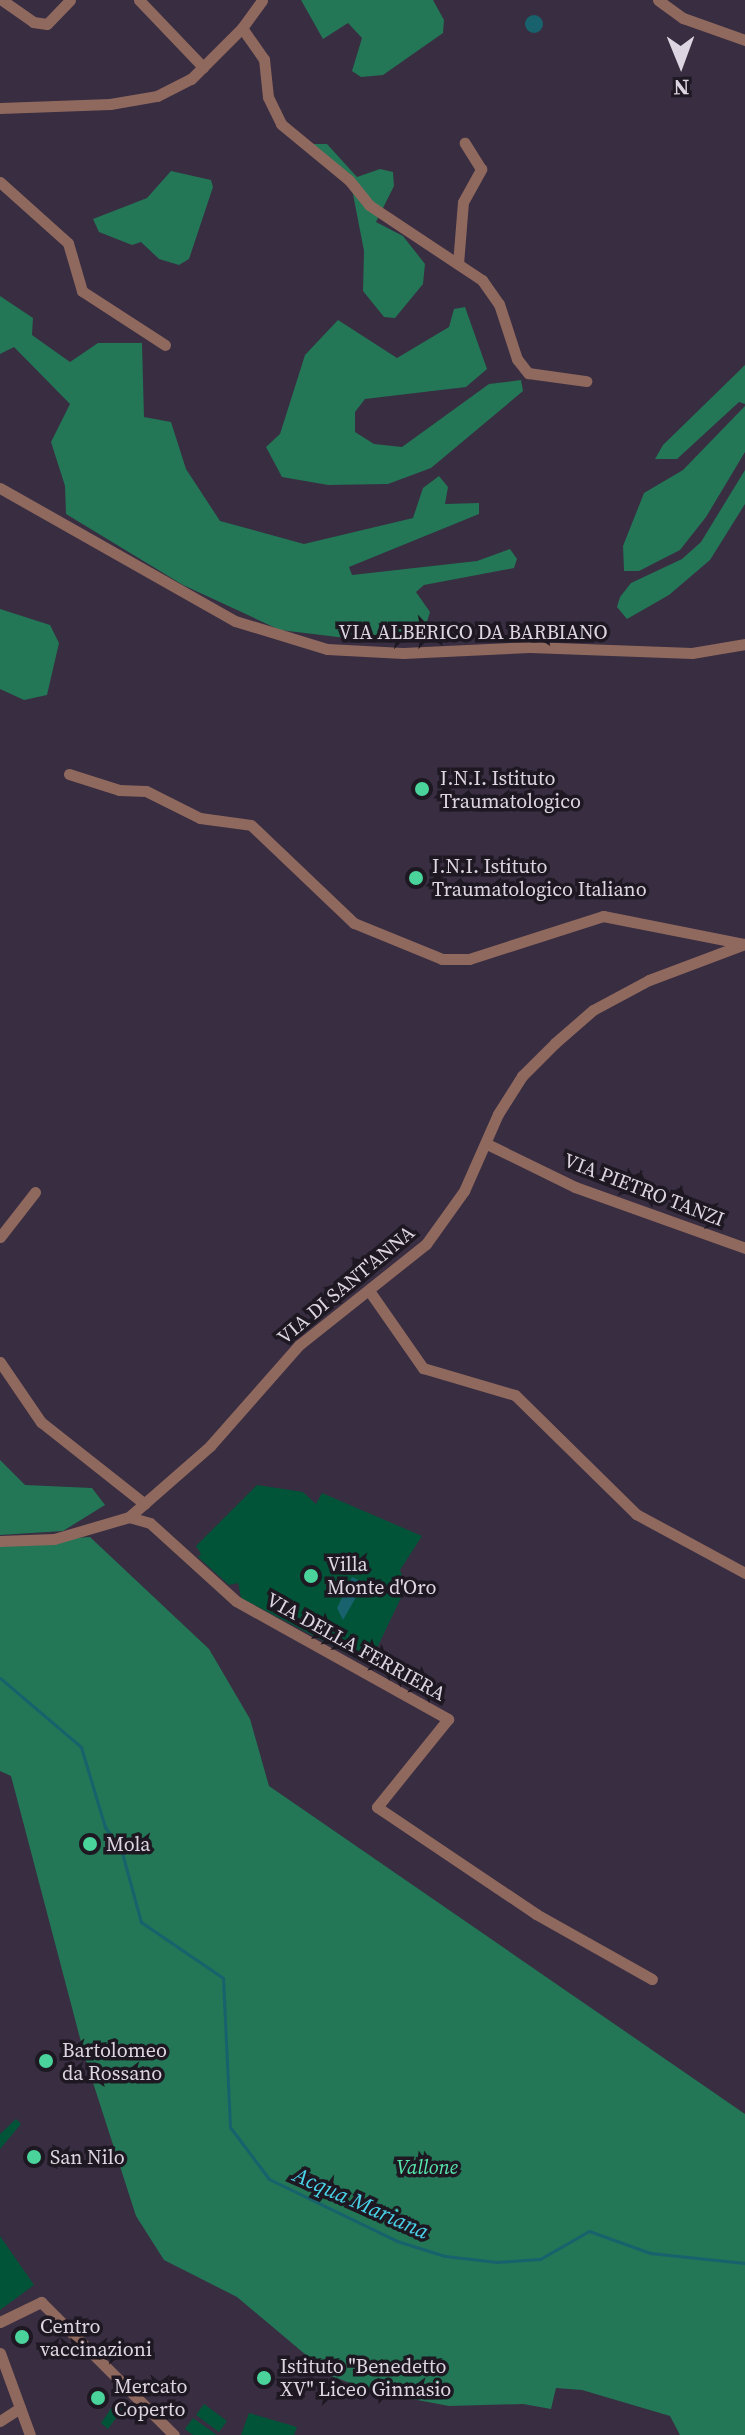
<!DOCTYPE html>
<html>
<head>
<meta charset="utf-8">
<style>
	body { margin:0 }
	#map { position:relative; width:745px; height:2435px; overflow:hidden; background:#382d41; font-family:"Source Serif 4",serif }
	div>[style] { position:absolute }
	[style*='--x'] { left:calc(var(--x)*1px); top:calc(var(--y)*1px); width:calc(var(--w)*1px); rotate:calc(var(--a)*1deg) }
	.green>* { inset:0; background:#025439 }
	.forest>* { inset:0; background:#237656 }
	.water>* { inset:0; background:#18626d }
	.round { border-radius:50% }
	.stream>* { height:3px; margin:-1.5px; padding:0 1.5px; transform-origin:1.5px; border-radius:1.5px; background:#18626d }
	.minor>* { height:11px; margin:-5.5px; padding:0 5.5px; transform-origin:5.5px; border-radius:5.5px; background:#8f685e }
	.dots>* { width:22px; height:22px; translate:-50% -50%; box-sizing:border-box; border:4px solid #1d1821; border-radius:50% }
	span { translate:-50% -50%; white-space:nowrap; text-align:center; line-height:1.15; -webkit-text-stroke:7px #1d1821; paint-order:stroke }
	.street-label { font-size:20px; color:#ddd6e2 }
	.poi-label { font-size:20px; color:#ddd6e2 }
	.left { translate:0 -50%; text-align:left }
	.park-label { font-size:20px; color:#58e7ae; font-style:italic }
	.water-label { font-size:22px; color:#4ad2e9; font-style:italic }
	.north { position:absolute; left:641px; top:24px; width:80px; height:80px; -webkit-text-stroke:6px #1d1821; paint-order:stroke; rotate:179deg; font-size:22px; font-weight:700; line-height:32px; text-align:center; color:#ddd6e2 }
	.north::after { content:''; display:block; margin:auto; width:28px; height:36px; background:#ddd6e2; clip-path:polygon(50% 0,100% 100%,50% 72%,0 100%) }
</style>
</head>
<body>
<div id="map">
	<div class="green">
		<i style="clip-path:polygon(257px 1485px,303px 1492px,316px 1504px,322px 1493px,422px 1536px,400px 1570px,406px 1587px,369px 1665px,241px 1598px,238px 1583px,229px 1585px,198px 1557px,201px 1554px,196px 1546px)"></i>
		<i style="clip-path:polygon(16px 2119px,21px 2124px,0 2149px,0 2134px)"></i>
		<i style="clip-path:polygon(0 2236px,34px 2285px,0 2310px)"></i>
		<i style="clip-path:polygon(117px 2400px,124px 2407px,108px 2429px,101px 2423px)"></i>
		<i style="clip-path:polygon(204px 2404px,227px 2421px,219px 2432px,196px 2415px)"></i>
		<i style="clip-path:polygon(249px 2413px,297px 2427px,294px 2435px,241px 2435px)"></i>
		<i style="clip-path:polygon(193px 2418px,217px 2435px,193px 2435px,185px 2429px)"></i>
	</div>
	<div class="forest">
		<i style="clip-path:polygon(301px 0,433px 0,444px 20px,443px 33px,383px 75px,361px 77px,352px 71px,362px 38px,348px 23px,323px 39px)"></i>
		<i style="clip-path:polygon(311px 144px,327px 144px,357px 177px,380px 169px,393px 172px,394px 186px,376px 222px,403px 236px,425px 264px,423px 284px,395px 318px,384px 317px,363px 291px,364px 251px,352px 189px)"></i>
		<i style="clip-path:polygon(171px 171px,211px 180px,213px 187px,189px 259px,179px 265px,159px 259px,141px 242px,132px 245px,99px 232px,93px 219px,147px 198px)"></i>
		<i style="clip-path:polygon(0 296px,33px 318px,32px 335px,70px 362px,98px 343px,142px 343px,144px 417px,171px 422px,186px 469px,220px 521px,304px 544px,413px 518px,423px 488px,439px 476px,448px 487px,445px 504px,479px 503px,479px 514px,349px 567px,352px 575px,477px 561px,510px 549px,517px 559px,514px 568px,424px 585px,416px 592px,430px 612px,423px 635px,354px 639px,280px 630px,183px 585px,66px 514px,65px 486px,51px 442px,70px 404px,14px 347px,0 354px)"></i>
		<i style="clip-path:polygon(465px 307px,487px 369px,466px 387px,365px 399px,355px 412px,355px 432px,374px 444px,402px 447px,489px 384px,521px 380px,523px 391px,431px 468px,388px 484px,328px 485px,282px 477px,266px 447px,280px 434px,305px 355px,338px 320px,397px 358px,449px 327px,454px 309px)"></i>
		<i style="clip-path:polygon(745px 365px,745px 404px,739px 402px,677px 459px,655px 459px,663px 445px)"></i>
		<i style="clip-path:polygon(745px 406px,745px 452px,706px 517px,680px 550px,639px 571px,624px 571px,623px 546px,644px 493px,683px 470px)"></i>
		<i style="clip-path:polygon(745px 470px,745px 504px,710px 560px,669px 595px,627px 619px,617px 607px,620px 597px,631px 583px,682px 559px,701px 542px)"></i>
		<i style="clip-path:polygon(0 609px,50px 625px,59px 643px,47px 695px,24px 700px,0 689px)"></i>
		<i style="clip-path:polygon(0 1460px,25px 1485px,92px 1488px,105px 1505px,63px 1531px,0 1535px)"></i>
		<i style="clip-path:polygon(90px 1537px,209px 1649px,250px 1719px,269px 1786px,745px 2114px,745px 2435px,680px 2435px,670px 2416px,582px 2390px,556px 2388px,551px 2409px,523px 2404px,449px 2406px,375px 2392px,331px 2376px,237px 2297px,164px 2260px,136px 2216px,86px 2061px,11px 1776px,0 1771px,0 1543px)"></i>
	</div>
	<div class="water">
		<i class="round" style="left:525px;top:15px;width:18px;height:18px"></i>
		<i style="clip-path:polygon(352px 1577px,364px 1583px,343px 1620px,337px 1608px)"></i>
	</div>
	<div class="stream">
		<i style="--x:0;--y:1678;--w:106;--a:40.4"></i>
		<i style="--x:81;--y:1747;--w:84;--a:73.3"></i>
		<i style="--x:105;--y:1827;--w:27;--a:54"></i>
		<i style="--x:121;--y:1849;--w:76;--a:74.7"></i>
		<i style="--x:141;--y:1922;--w:99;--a:34.3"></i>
		<i style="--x:223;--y:1978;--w:149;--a:87.3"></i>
		<i style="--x:230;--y:2127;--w:65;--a:53.1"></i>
		<i style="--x:269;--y:2179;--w:142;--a:25.8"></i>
		<i style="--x:397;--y:2241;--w:50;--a:17.4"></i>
		<i style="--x:445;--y:2256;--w:52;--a:6.6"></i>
		<i style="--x:497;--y:2262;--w:43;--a:-4"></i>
		<i style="--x:540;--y:2259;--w:56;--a:-29.7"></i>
		<i style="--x:589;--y:2231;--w:65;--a:19.8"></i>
		<i style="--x:650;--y:2253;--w:96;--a:6"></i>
	</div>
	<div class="minor">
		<i style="--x:2;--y:0;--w:38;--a:35"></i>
		<i style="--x:33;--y:22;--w:14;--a:8"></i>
		<i style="--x:47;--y:24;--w:33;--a:-46"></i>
		<i style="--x:139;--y:0;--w:93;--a:46.3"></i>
		<i style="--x:658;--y:0;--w:31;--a:36"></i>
		<i style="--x:683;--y:18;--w:66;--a:19.5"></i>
		<i style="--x:242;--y:28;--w:38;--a:55"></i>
		<i style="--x:264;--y:59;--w:38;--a:84"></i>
		<i style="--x:268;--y:97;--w:30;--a:64"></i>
		<i style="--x:281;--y:124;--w:88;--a:39.5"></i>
		<i style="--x:349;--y:180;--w:32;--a:51"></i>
		<i style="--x:369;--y:205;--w:136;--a:33.6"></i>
		<i style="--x:482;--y:280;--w:29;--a:55"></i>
		<i style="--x:499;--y:304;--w:58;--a:71.9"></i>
		<i style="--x:517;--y:359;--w:18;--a:52"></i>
		<i style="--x:528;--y:373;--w:59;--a:7.9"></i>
		<i style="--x:0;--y:108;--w:110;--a:-2.1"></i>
		<i style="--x:110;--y:104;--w:48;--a:-9.7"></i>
		<i style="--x:157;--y:96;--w:38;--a:-27"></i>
		<i style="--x:191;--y:79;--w:72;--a:-45"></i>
		<i style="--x:242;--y:28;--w:34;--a:-54"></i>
		<i style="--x:0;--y:182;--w:91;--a:41.9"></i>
		<i style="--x:68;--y:243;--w:50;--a:73.7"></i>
		<i style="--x:82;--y:291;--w:99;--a:33"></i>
		<i style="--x:458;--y:264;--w:62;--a:-85.4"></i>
		<i style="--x:463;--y:202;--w:38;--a:-61"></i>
		<i style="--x:481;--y:169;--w:31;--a:-122"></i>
		<i style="--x:0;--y:488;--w:270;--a:29.5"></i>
		<i style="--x:235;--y:621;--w:96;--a:16.9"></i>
		<i style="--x:327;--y:649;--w:76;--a:3"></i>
		<i style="--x:403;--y:653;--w:127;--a:-2.7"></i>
		<i style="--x:530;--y:647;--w:162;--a:2.1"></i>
		<i style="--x:692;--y:653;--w:54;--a:-9.6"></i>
		<i style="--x:69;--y:774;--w:52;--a:17.7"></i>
		<i style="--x:119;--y:790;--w:27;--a:2"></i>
		<i style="--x:146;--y:791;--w:60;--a:26.6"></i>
		<i style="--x:200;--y:818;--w:51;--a:7.8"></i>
		<i style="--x:251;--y:825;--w:142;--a:43.6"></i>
		<i style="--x:354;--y:923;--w:95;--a:22.2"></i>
		<i style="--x:442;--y:959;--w:27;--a:0"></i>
		<i style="--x:469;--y:959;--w:141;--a:-17.8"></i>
		<i style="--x:603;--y:916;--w:144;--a:11.2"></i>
		<i style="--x:487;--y:1144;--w:98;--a:26"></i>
		<i style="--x:575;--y:1187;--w:181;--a:19.7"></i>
		<i style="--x:0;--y:1237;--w:57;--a:-52.1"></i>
		<i style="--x:370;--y:1292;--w:93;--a:55.1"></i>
		<i style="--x:423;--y:1368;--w:96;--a:16.4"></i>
		<i style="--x:515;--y:1395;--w:170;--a:44.5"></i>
		<i style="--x:636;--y:1514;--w:124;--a:28.4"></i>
		<i style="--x:0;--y:1362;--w:73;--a:55.7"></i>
		<i style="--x:41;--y:1422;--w:132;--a:38.3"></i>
		<i style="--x:129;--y:1517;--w:22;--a:16"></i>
		<i style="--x:150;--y:1523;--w:116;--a:42.2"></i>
		<i style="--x:236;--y:1601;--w:243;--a:29.1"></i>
		<i style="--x:448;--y:1719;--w:113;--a:128.9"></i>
		<i style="--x:377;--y:1807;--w:192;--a:33.9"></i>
		<i style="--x:536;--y:1914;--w:133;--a:29.3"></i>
		<i style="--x:0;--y:1541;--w:54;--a:-2.1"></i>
		<i style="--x:54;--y:1539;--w:78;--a:-16.3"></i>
		<i style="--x:129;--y:1517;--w:108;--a:-41.2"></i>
		<i style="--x:210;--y:1446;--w:135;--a:-48.6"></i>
		<i style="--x:299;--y:1345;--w:162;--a:-38.5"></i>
		<i style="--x:426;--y:1244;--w:65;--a:-54.4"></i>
		<i style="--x:464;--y:1191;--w:84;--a:-66.2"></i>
		<i style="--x:498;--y:1114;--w:45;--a:-57.7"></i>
		<i style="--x:522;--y:1076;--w:47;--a:-45"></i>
		<i style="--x:555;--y:1043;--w:50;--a:-41"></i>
		<i style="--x:593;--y:1010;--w:64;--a:-28.2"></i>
		<i style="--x:649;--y:980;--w:103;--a:-20.6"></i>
		<i style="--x:0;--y:2322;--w:46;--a:-26"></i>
		<i style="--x:41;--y:2302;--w:188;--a:45"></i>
		<i style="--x:0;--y:2353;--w:87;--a:69.9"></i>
		<i style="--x:0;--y:2421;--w:24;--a:-33"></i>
	</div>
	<div class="dots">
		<i style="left:422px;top:789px;background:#4ad49c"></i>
		<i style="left:416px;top:878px;background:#4ad49c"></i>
		<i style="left:311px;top:1576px;background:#4ad49c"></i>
		<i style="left:90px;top:1844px;background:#4ad49c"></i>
		<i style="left:46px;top:2061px;background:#4ad49c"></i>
		<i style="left:34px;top:2157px;background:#4ad49c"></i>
		<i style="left:22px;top:2337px;background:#4ad49c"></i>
		<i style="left:264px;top:2378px;background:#4ad49c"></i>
		<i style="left:98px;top:2398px;background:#4ad49c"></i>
	</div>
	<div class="street-label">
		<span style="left:473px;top:632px">VIA ALBERICO DA BARBIANO</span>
		<span style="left:644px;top:1190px;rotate:21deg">VIA PIETRO TANZI</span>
		<span style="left:346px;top:1285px;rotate:-40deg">VIA DI SANT'ANNA</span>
		<span style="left:356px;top:1647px;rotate:29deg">VIA DELLA FERRIERA</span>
	</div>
	<div class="poi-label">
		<span class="left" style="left:440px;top:790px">I.N.I. Istituto<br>Traumatologico</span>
		<span class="left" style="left:432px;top:878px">I.N.I. Istituto<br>Traumatologico Italiano</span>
		<span class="left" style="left:327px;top:1576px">Villa<br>Monte d'Oro</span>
		<span class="left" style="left:106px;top:1844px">Mola</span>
		<span class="left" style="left:62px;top:2062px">Bartolomeo<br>da Rossano</span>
		<span class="left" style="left:50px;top:2157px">San Nilo</span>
		<span class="left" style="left:40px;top:2338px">Centro<br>vaccinazioni</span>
		<span class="left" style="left:280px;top:2378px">Istituto "Benedetto<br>XV" Liceo Ginnasio</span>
		<span class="left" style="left:114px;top:2398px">Mercato<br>Coperto</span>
	</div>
	<div class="park-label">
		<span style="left:427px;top:2167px">Vallone</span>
	</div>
	<div class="water-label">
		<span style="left:361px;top:2203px;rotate:24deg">Acqua Mariana</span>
	</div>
	<div class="north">N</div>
</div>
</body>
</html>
